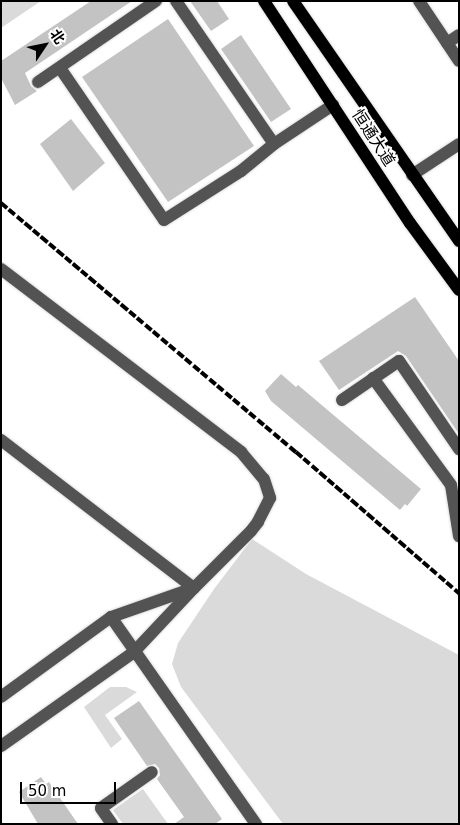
<!DOCTYPE html>
<html>
<head>
<meta charset="utf-8">
<style>
	body { margin:0 }
	#map { position:relative; width:460px; height:825px; overflow:hidden; background:#fff; font-family:"DejaVu Sans","Noto Sans SC",sans-serif }
	div>[style] { position:absolute }
	[style*='--x'] { left:calc(var(--x)*1px); top:calc(var(--y)*1px); width:calc(var(--w)*1px); rotate:calc(var(--a)*1deg) }
	.green>* { inset:0; background:#dadada }
	.building>* { inset:0; background:#c3c3c3 }
	.roads { filter:drop-shadow(0 0 1px #dbdbdb) drop-shadow(0 0 1px #dbdbdb) }
	.minor>* { height:12px; margin:-6px; padding:0 6px; transform-origin:6px; border-radius:6px; background:#535353 }
	.major>* { height:12px; margin:-6px; padding:0 6px; transform-origin:6px; border-radius:6px; background:#000 }
	.rail>* { height:4px; margin-top:-2px; transform-origin:0; background:repeating-linear-gradient(90deg,#000 0 8px,transparent 0 10.5px) }
	span { translate:-50% -50%; white-space:nowrap; text-align:center; line-height:1.15; -webkit-text-stroke:4.5px #fff; paint-order:stroke }
	.street-label { font-size:16px; color:#000 }
	.frame { position:absolute; inset:0; border:2px solid #000; pointer-events:none }
	.north { position:absolute; left:20px; top:20px; width:50px; height:50px; -webkit-text-stroke:4px #fff; paint-order:stroke; rotate:56deg; font-size:14px; font-weight:700; line-height:20px; text-align:center; color:#000 }
	.north::after { content:''; display:block; margin:auto; width:18px; height:22px; background:#000; clip-path:polygon(50% 0,100% 100%,50% 72%,0 100%) }
	.scale { position:absolute; left:20px; top:782px; width:96px; height:22px; box-sizing:border-box; border:2px solid #000; border-top:0; padding-left:6px; font-size:15px; line-height:18px; white-space:nowrap; color:#000; -webkit-text-stroke:4px #fff; paint-order:stroke }
</style>
</head>
<body>
<div id="map">
	<div class="green">
		<i style="clip-path:polygon(1px 1px,41px 1px,1px 28px)"></i>
		<i style="clip-path:polygon(252px 539px,306px 574px,459px 655px,459px 824px,283px 824px,181px 687px,172px 664px,178px 643px,214px 589px)"></i>
		<i style="clip-path:polygon(110px 687px,126px 687px,137px 692px,105px 715px,122px 739px,111px 748px,84px 707px)"></i>
		<i style="clip-path:polygon(143px 789px,168px 824px,123px 824px,113px 810px)"></i>
	</div>
	<div class="building">
		<i style="clip-path:polygon(91px 1px,132px 1px,25px 73px,31px 86px,37px 91px,15px 105px,1px 78px,1px 61px)"></i>
		<i style="clip-path:polygon(190px 1px,217px 1px,229px 19px,211px 31px)"></i>
		<i style="clip-path:polygon(168px 19px,254px 146px,168px 202px,82px 77px)"></i>
		<i style="clip-path:polygon(241px 35px,291px 109px,271px 122px,221px 49px)"></i>
		<i style="clip-path:polygon(71px 119px,105px 163px,73px 191px,40px 144px)"></i>
		<i style="clip-path:polygon(415px 297px,459px 361px,459px 434px,406px 356px,398px 351px,339px 390px,319px 361px)"></i>
		<i style="clip-path:polygon(281px 374px,296px 387px,298px 385px,421px 489px,407px 506px,405px 504px,400px 510px,271px 401px,265px 391px)"></i>
		<i style="clip-path:polygon(139px 701px,222px 819px,215px 824px,174px 824px,184px 817px,157px 779px,160px 775px,159px 768px,155px 764px,147px 766px,114px 718px)"></i>
		<i style="clip-path:polygon(41px 777px,46px 784px,49px 782px,78px 824px,38px 824px,19px 792px)"></i>
	</div>
	<div class="roads">
		<div class="minor">
			<i style="--x:176;--y:1;--w:173;--a:55.6"></i>
			<i style="--x:419;--y:1;--w:72;--a:56.3"></i>
			<i style="--x:447;--y:43;--w:14;--a:-34"></i>
			<i style="--x:60;--y:68;--w:184;--a:55.6"></i>
			<i style="--x:164;--y:220;--w:91;--a:-32.5"></i>
			<i style="--x:241;--y:171;--w:43;--a:-39.3"></i>
			<i style="--x:274;--y:144;--w:71;--a:-33.5"></i>
			<i style="--x:38;--y:82;--w:143;--a:-34.5"></i>
			<i style="--x:412;--y:175;--w:56;--a:-33.4"></i>
			<i style="--x:1;--y:269;--w:302;--a:37.3"></i>
			<i style="--x:241;--y:452;--w:35;--a:50"></i>
			<i style="--x:264;--y:479;--w:20;--a:72"></i>
			<i style="--x:270;--y:498;--w:27;--a:117"></i>
			<i style="--x:258;--y:522;--w:11;--a:128"></i>
			<i style="--x:251;--y:531;--w:81;--a:135"></i>
			<i style="--x:194;--y:588;--w:88;--a:160.7"></i>
			<i style="--x:111;--y:617;--w:136;--a:144"></i>
			<i style="--x:373;--y:378;--w:132;--a:53.9"></i>
			<i style="--x:451;--y:485;--w:52;--a:81.1"></i>
			<i style="--x:342;--y:400;--w:69;--a:-34.4"></i>
			<i style="--x:399;--y:361;--w:107;--a:55.7"></i>
			<i style="--x:1;--y:440;--w:243;--a:37.5"></i>
			<i style="--x:194;--y:588;--w:88;--a:133.2"></i>
			<i style="--x:134;--y:652;--w:163;--a:144.7"></i>
			<i style="--x:111;--y:617;--w:253;--a:55"></i>
			<i style="--x:112;--y:824;--w:19;--a:-125"></i>
			<i style="--x:101;--y:808;--w:62;--a:-35.2"></i>
		</div>
		<div class="major">
			<i style="--x:264;--y:1;--w:266;--a:56.7"></i>
			<i style="--x:410;--y:223;--w:83;--a:53.8"></i>
			<i style="--x:293;--y:1;--w:292;--a:55.3"></i>
		</div>
	</div>
	<div class="rail">
		<i style="--x:1;--y:203;--w:386;--a:40.2"></i>
		<i style="--x:296;--y:452;--w:216;--a:40.9"></i>
	</div>
	<div class="street-label">
		<span style="left:373px;top:138px;rotate:57deg">恒通大道</span>
	</div>
	<div class="frame"></div>
	<div class="north">北</div>
	<div class="scale">50 m</div>
</div>
</body>
</html>
